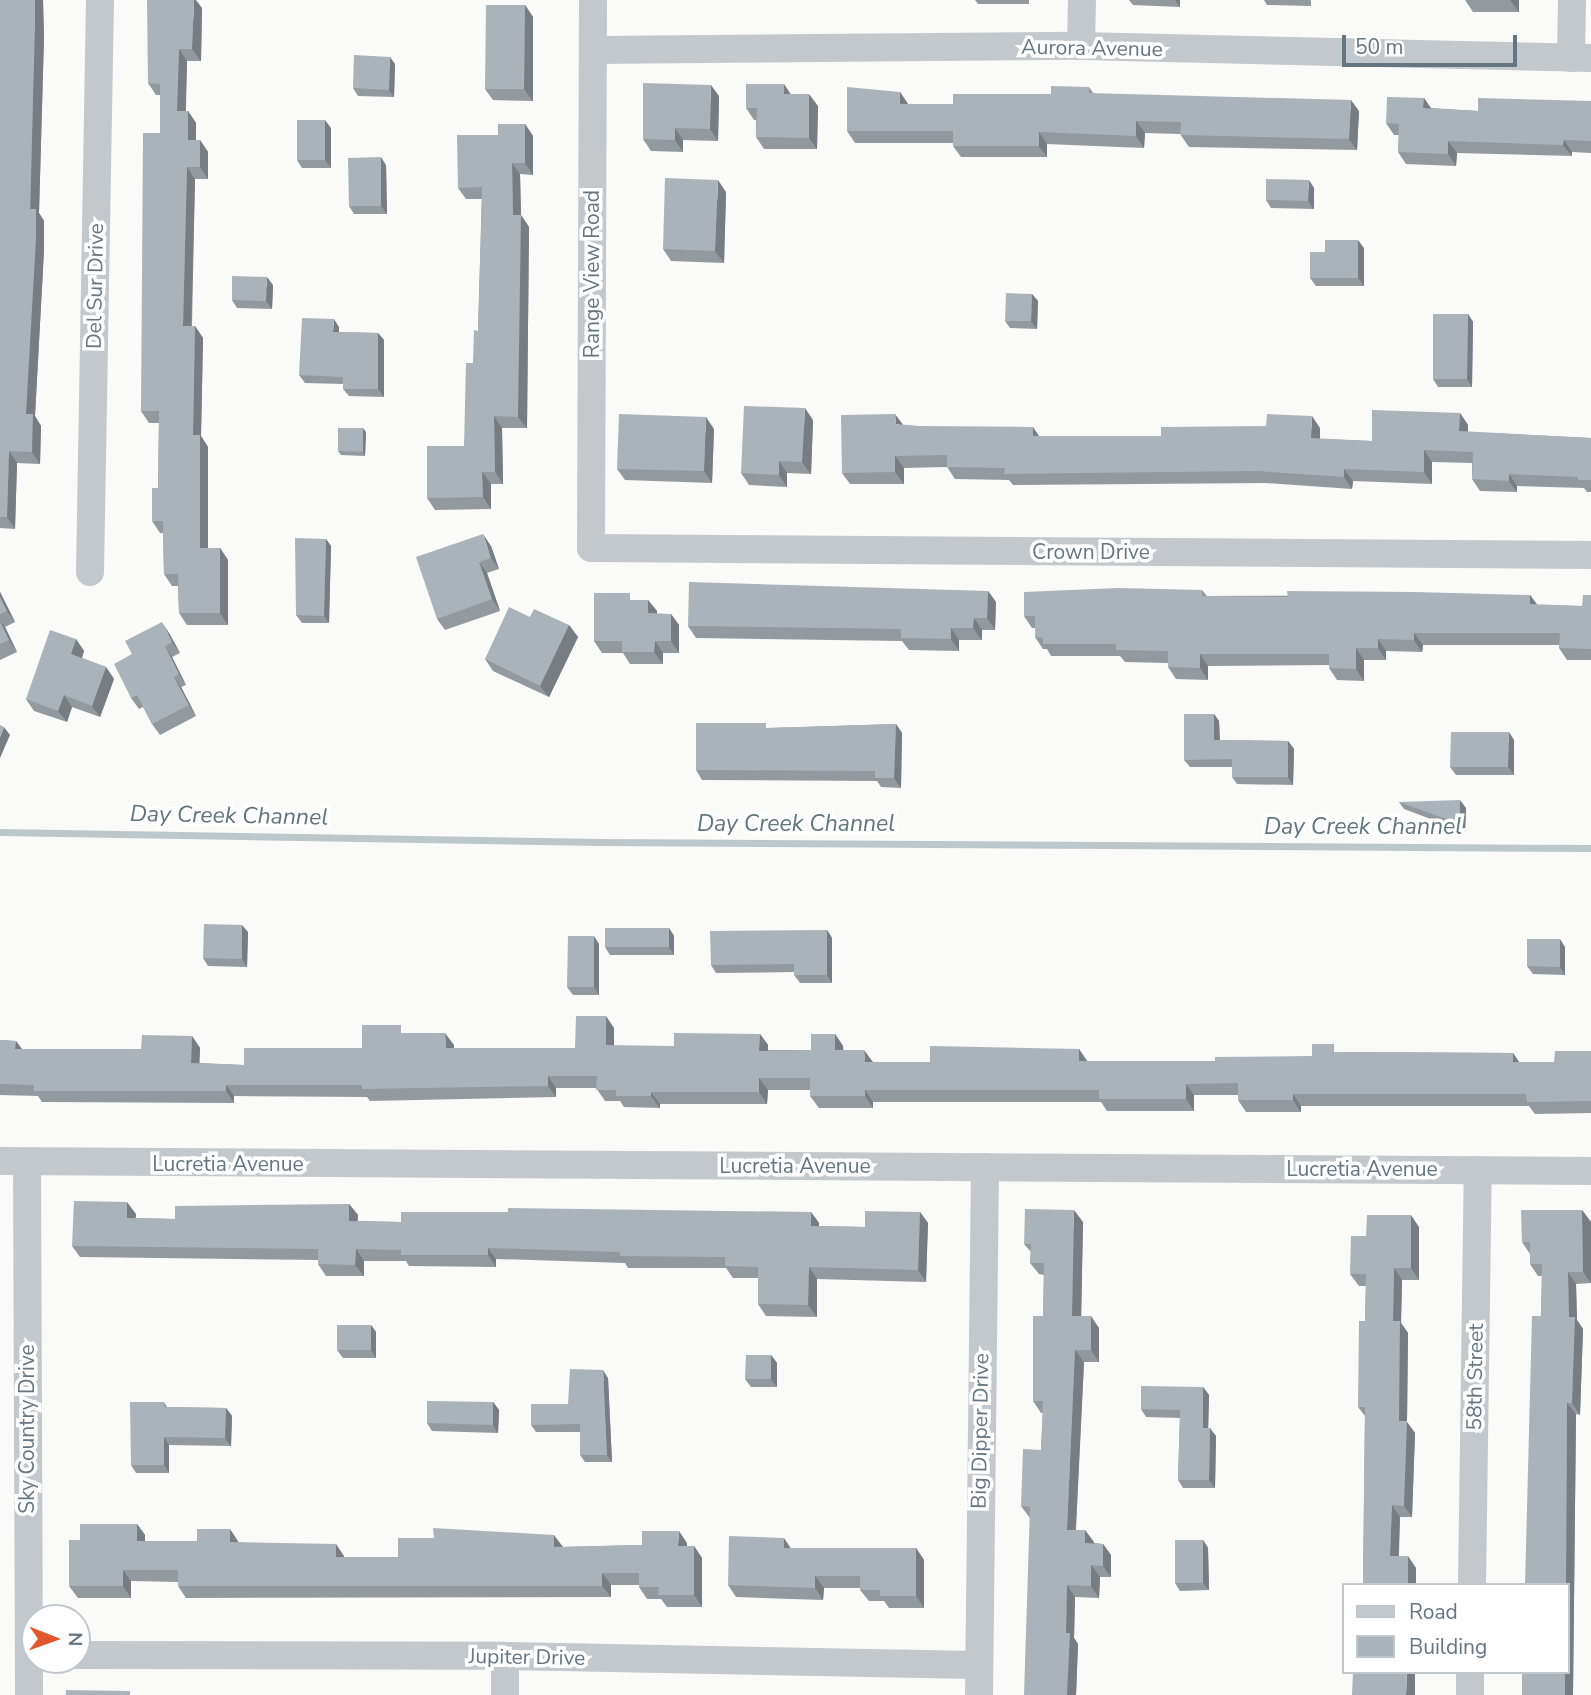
<!DOCTYPE html>
<html>
<head>
<meta charset="utf-8">
<style>
	body { margin:0 }
	#map { position:relative; width:1591px; height:1695px; overflow:hidden; background:#fafaf8; font-family:"Nunito Sans",sans-serif }
	div>[style] { position:absolute }
	[style*='--x'] { left:calc(var(--x)*1px); top:calc(var(--y)*1px); width:calc(var(--w)*1px); rotate:calc(var(--a)*1deg) }
	.stream>* { height:7px; margin:-3.5px; padding:0 3.5px; transform-origin:3.5px; border-radius:3.5px; background:#bbc7cb }
	.street>* { height:28px; margin:-14px; padding:0 14px; transform-origin:14px; border-radius:14px; background:#c3c8cc }
	.wall>* { inset:0; background:#929a9f }
	.shaded-wall>* { inset:0; background:#777d82 }
	.building>* { inset:0; background:#aab3b9 }
	span { translate:-50% -50%; white-space:nowrap; text-align:center; line-height:1.15; -webkit-text-stroke:7px #fff; paint-order:stroke }
	.street-label { font-size:21px; color:#657683 }
	.water-label { font-size:23px; color:#60757c; font-style:italic }
	.legend { position:absolute; left:1342px; top:1583px; width:228px; height:91px; box-sizing:border-box; background:#fff; border:2px solid #c1c8cd; margin:0; padding:9px 12px; list-style:none; font-size:21px; color:#657683 }
	.legend li { display:flex; align-items:center; gap:14px; height:35px }
	.legend b { width:35px; border:2px solid #c1c8cd }
	.north { position:absolute; left:21px; top:1604px; width:70px; height:70px; box-sizing:border-box; background:#fff; border:2px solid #c1c8cd; border-radius:50%; rotate:91deg; font-size:19px; font-weight:700; line-height:28px; text-align:center; color:#657683 }
	.north::after { content:''; display:block; margin:auto; width:24px; height:32px; background:#e4572e; clip-path:polygon(50% 0,100% 100%,50% 72%,0 100%) }
	.scale { position:absolute; left:1342px; top:35px; width:175px; height:32px; box-sizing:border-box; border:4px solid #657683; border-top:0; padding-left:9px; font-size:21px; line-height:24px; white-space:nowrap; color:#657683; -webkit-text-stroke:5px #fff; paint-order:stroke }
</style>
</head>
<body>
<div id="map">
	<div class="stream">
		<i style="--x:0;--y:832;--w:602;--a:0.95"></i>
		<i style="--x:602;--y:842;--w:989;--a:0.35"></i>
	</div>
	<div class="street">
		<i style="--x:593;--y:0;--w:548;--a:90.21"></i>
		<i style="--x:591;--y:548;--w:1000;--a:0.4"></i>
		<i style="--x:1081;--y:46;--w:46;--a:-88.8"></i>
		<i style="--x:593;--y:50;--w:488;--a:-0.5"></i>
		<i style="--x:1081;--y:46;--w:510;--a:1.35"></i>
		<i style="--x:1571;--y:58;--w:58;--a:-89"></i>
		<i style="--x:90;--y:572;--w:572;--a:-89"></i>
		<i style="--x:0;--y:1161;--w:1591;--a:0.36"></i>
		<i style="--x:27;--y:1163;--w:532;--a:89.78"></i>
		<i style="--x:1472;--y:1585;--w:415;--a:-89.2"></i>
		<i style="--x:77;--y:1655;--w:428;--a:0.1"></i>
		<i style="--x:505;--y:1656;--w:472;--a:1.1"></i>
		<i style="--x:505;--y:1656;--w:39;--a:90"></i>
		<i style="--x:979;--y:1695;--w:528;--a:-89.35"></i>
		<i style="--x:1470;--y:1695;--w:23;--a:-90"></i>
	</div>
	<div class="wall">
		<i style="clip-path:polygon(0 0,43px 0,44px 37px,39px 213px,44px 221px,44px 250px,35px 416px,41px 426px,40px 464px,17px 463px,15px 529px,0 528px)"></i>
		<i style="clip-path:polygon(975px 0,1029px 0,1029px 4px,978px 4px)"></i>
		<i style="clip-path:polygon(1129px 0,1180px 0,1180px 7px,1133px 5px)"></i>
		<i style="clip-path:polygon(1264px 0,1311px 0,1311px 6px,1267px 5px)"></i>
		<i style="clip-path:polygon(1465px 0,1519px 0,1519px 12px,1473px 12px)"></i>
		<i style="clip-path:polygon(525px 5px,533px 17px,533px 101px,493px 100px,485px 89px)"></i>
		<i style="clip-path:polygon(202px 8px,201px 61px,187px 61px,186px 111px,188px 111px,196px 123px,196px 140px,200px 140px,208px 152px,208px 179px,195px 179px,192px 326px,195px 326px,203px 338px,201px 436px,208px 447px,208px 548px,220px 548px,228px 560px,228px 625px,187px 625px,179px 613px,178px 586px,172px 586px,164px 574px,163px 533px,160px 533px,152px 521px,158px 488px,159px 423px,149px 423px,141px 411px,160px 133px,160px 95px,156px 95px,148px 83px)"></i>
		<i style="clip-path:polygon(395px 64px,394px 97px,358px 96px,353px 88px)"></i>
		<i style="clip-path:polygon(1089px 87px,1094px 94px,1359px 111px,1357px 150px,1189px 147px,1180px 134px,1145px 133px,1144px 148px,1047px 144px,1047px 157px,961px 157px,953px 146px,953px 143px,855px 143px,847px 131px,900px 92px,908px 104px,953px 104px,1051px 94px)"></i>
		<i style="clip-path:polygon(791px 94px,818px 106px,817px 149px,764px 149px,756px 137px,756px 120px,754px 120px,746px 108px)"></i>
		<i style="clip-path:polygon(719px 96px,718px 141px,683px 140px,683px 152px,651px 151px,643px 139px)"></i>
		<i style="clip-path:polygon(1424px 98px,1431px 108px,1478px 111px,1591px 101px,1591px 153px,1572px 152px,1572px 156px,1457px 153px,1456px 166px,1406px 164px,1398px 152px,1399px 135px,1394px 135px,1386px 123px)"></i>
		<i style="clip-path:polygon(525px 124px,533px 136px,533px 175px,520px 174px,521px 215px,529px 227px,527px 428px,502px 428px,503px 484px,491px 484px,491px 509px,435px 510px,427px 498px,464px 446px,473px 363px,478px 331px,482px 199px,466px 199px,458px 188px,498px 135px)"></i>
		<i style="clip-path:polygon(331px 128px,331px 168px,302px 168px,297px 160px)"></i>
		<i style="clip-path:polygon(386px 165px,387px 214px,354px 214px,349px 206px)"></i>
		<i style="clip-path:polygon(1314px 188px,1314px 209px,1271px 208px,1266px 200px)"></i>
		<i style="clip-path:polygon(726px 192px,724px 263px,671px 261px,663px 249px)"></i>
		<i style="clip-path:polygon(1364px 248px,1364px 286px,1316px 286px,1310px 278px,1325px 252px)"></i>
		<i style="clip-path:polygon(273px 285px,272px 309px,237px 308px,232px 300px)"></i>
		<i style="clip-path:polygon(1032px 294px,1038px 301px,1037px 329px,1010px 328px,1005px 321px)"></i>
		<i style="clip-path:polygon(1468px 314px,1473px 322px,1472px 387px,1438px 387px,1433px 379px)"></i>
		<i style="clip-path:polygon(339px 327px,339px 332px,378px 333px,384px 340px,384px 397px,349px 396px,343px 389px,343px 384px,305px 383px,299px 375px)"></i>
		<i style="clip-path:polygon(1460px 413px,1468px 425px,1468px 432px,1591px 438px,1591px 492px,1587px 492px,1584px 488px,1517px 486px,1517px 492px,1480px 491px,1472px 479px,1472px 463px,1432px 462px,1432px 484px,1353px 481px,1352px 489px,1265px 483px,1013px 485px,1009px 480px,955px 479px,947px 467px,904px 468px,904px 484px,850px 484px,842px 473px,903px 425px,1039px 436px,1161px 436px,1320px 428px,1320px 439px,1372px 441px)"></i>
		<i style="clip-path:polygon(813px 420px,811px 474px,787px 473px,787px 487px,749px 485px,741px 473px)"></i>
		<i style="clip-path:polygon(714px 429px,712px 483px,625px 480px,617px 469px)"></i>
		<i style="clip-path:polygon(366px 432px,365px 456px,341px 455px,338px 451px)"></i>
		<i style="clip-path:polygon(326px 539px,331px 546px,329px 623px,302px 623px,296px 615px)"></i>
		<i style="clip-path:polygon(491px 546px,499px 569px,487px 573px,500px 611px,445px 630px,437px 619px)"></i>
		<i style="clip-path:polygon(1202px 590px,1207px 596px,1530px 595px,1537px 605px,1582px 606px,1591px 595px,1591px 660px,1567px 660px,1559px 648px,1559px 645px,1423px 645px,1422px 652px,1386px 651px,1386px 660px,1364px 660px,1364px 681px,1337px 680px,1329px 668px,1329px 665px,1208px 666px,1208px 680px,1176px 679px,1168px 667px,1168px 663px,1125px 662px,1120px 656px,1051px 656px,1047px 649px,1043px 649px,1035px 637px,1035px 628px,1032px 628px,1024px 616px)"></i>
		<i style="clip-path:polygon(988px 591px,996px 602px,995px 630px,982px 630px,982px 640px,959px 640px,959px 651px,909px 650px,902px 641px,696px 638px,688px 626px)"></i>
		<i style="clip-path:polygon(0 592px,15px 622px,5px 627px,17px 652px,0 660px)"></i>
		<i style="clip-path:polygon(635px 600px,648px 600px,657px 611px,657px 614px,671px 614px,679px 625px,679px 653px,663px 653px,663px 664px,630px 664px,623px 653px,602px 653px,594px 641px)"></i>
		<i style="clip-path:polygon(530px 617px,569px 625px,578px 637px,549px 697px,493px 671px,485px 659px)"></i>
		<i style="clip-path:polygon(169px 633px,180px 653px,172px 657px,186px 685px,181px 687px,196px 716px,160px 735px,152px 724px,143px 707px,139px 709px,131px 698px,132px 654px)"></i>
		<i style="clip-path:polygon(76px 639px,84px 651px,82px 658px,106px 667px,114px 679px,100px 717px,72px 707px,67px 722px,34px 711px,26px 699px)"></i>
		<i style="clip-path:polygon(1214px 714px,1219px 721px,1220px 740px,1288px 741px,1294px 749px,1293px 785px,1237px 784px,1232px 777px,1232px 767px,1190px 767px,1184px 760px)"></i>
		<i style="clip-path:polygon(896px 724px,902px 733px,901px 788px,881px 787px,877px 781px,702px 780px,696px 770px,770px 728px)"></i>
		<i style="clip-path:polygon(1514px 740px,1514px 775px,1456px 775px,1450px 767px)"></i>
		<i style="clip-path:polygon(1399px 802px,1466px 808px,1465px 832px,1404px 809px)"></i>
		<i style="clip-path:polygon(669px 928px,674px 936px,674px 955px,610px 955px,605px 947px)"></i>
		<i style="clip-path:polygon(827px 930px,832px 938px,832px 983px,800px 983px,794px 975px,794px 972px,716px 973px,711px 965px)"></i>
		<i style="clip-path:polygon(248px 932px,247px 967px,208px 966px,203px 958px)"></i>
		<i style="clip-path:polygon(599px 944px,599px 995px,573px 995px,567px 987px)"></i>
		<i style="clip-path:polygon(1565px 947px,1565px 975px,1533px 974px,1527px 966px)"></i>
		<i style="clip-path:polygon(614px 1028px,614px 1046px,674px 1046px,760px 1034px,768px 1045px,768px 1050px,811px 1050px,835px 1034px,843px 1046px,843px 1050px,872px 1062px,930px 1062px,1079px 1049px,1087px 1061px,1215px 1061px,1312px 1056px,1339px 1052px,1513px 1053px,1519px 1062px,1554px 1062px,1591px 1051px,1591px 1113px,1535px 1114px,1529px 1106px,1301px 1106px,1301px 1112px,1246px 1112px,1238px 1100px,1238px 1095px,1194px 1095px,1194px 1111px,1107px 1111px,1101px 1102px,873px 1102px,873px 1108px,819px 1108px,810px 1096px,810px 1090px,768px 1090px,767px 1104px,660px 1104px,660px 1108px,624px 1107px,620px 1101px,605px 1101px,596px 1088px,556px 1088px,556px 1097px,370px 1101px,367px 1097px,234px 1096px,234px 1103px,42px 1102px,38px 1096px,0 1095px,0 1040px,16px 1041px,22px 1049px,141px 1049px,192px 1036px,200px 1048px,199px 1063px,244px 1065px,362px 1048px,406px 1033px,454px 1045px,454px 1048px,575px 1048px)"></i>
		<i style="clip-path:polygon(349px 1204px,358px 1215px,357px 1221px,401px 1222px,811px 1212px,819px 1223px,819px 1226px,865px 1227px,920px 1212px,928px 1223px,926px 1282px,817px 1279px,817px 1317px,766px 1316px,758px 1304px,758px 1278px,733px 1278px,726px 1268px,628px 1268px,625px 1263px,496px 1259px,496px 1267px,409px 1266px,406px 1261px,364px 1261px,364px 1276px,326px 1276px,318px 1264px,318px 1260px,80px 1257px,72px 1246px,136px 1214px,135px 1218px,175px 1219px)"></i>
		<i style="clip-path:polygon(1582px 1210px,1591px 1222px,1591px 1283px,1576px 1284px,1577px 1320px,1583px 1329px,1580px 1415px,1576px 1414px,1573px 1695px,1522px 1695px,1541px 1316px,1542px 1276px,1538px 1276px,1530px 1264px,1530px 1254px,1522px 1242px)"></i>
		<i style="clip-path:polygon(1083px 1222px,1081px 1316px,1099px 1328px,1099px 1362px,1084px 1362px,1076px 1530px,1085px 1530px,1094px 1543px,1103px 1544px,1111px 1555px,1111px 1577px,1100px 1577px,1099px 1598px,1075px 1597px,1074px 1638px,1078px 1644px,1076px 1695px,1030px 1518px,1021px 1506px,1041px 1450px,1043px 1413px,1041px 1413px,1033px 1401px,1043px 1316px,1044px 1275px,1039px 1274px,1030px 1263px,1031px 1252px,1024px 1244px)"></i>
		<i style="clip-path:polygon(1419px 1227px,1419px 1280px,1402px 1280px,1401px 1323px,1408px 1333px,1407px 1422px,1415px 1433px,1412px 1517px,1400px 1517px,1399px 1556px,1416px 1568px,1416px 1585px,1363px 1585px,1365px 1416px,1358px 1407px,1365px 1321px,1366px 1286px,1359px 1286px,1350px 1274px,1366px 1236px)"></i>
		<i style="clip-path:polygon(371px 1325px,376px 1332px,376px 1358px,343px 1358px,337px 1350px)"></i>
		<i style="clip-path:polygon(771px 1355px,777px 1363px,777px 1387px,751px 1387px,745px 1379px)"></i>
		<i style="clip-path:polygon(608px 1378px,612px 1462px,585px 1462px,580px 1455px,580px 1432px,536px 1432px,531px 1425px,568px 1404px)"></i>
		<i style="clip-path:polygon(1203px 1387px,1209px 1395px,1208px 1428px,1216px 1436px,1215px 1488px,1183px 1488px,1178px 1480px,1180px 1418px,1146px 1417px,1141px 1409px)"></i>
		<i style="clip-path:polygon(164px 1402px,167px 1407px,226px 1408px,232px 1416px,231px 1446px,169px 1445px,169px 1473px,136px 1473px,131px 1465px)"></i>
		<i style="clip-path:polygon(493px 1402px,499px 1410px,498px 1433px,432px 1431px,427px 1423px)"></i>
		<i style="clip-path:polygon(137px 1524px,145px 1535px,145px 1541px,238px 1541px,238px 1542px,344px 1556px,344px 1557px,398px 1557px,563px 1547px,642px 1545px,687px 1543px,687px 1546px,694px 1546px,702px 1558px,702px 1607px,667px 1607px,661px 1599px,647px 1599px,639px 1587px,639px 1585px,611px 1585px,611px 1597px,186px 1598px,178px 1586px,178px 1582px,131px 1581px,131px 1598px,78px 1598px,69px 1586px,80px 1540px)"></i>
		<i style="clip-path:polygon(1203px 1540px,1208px 1548px,1209px 1590px,1180px 1591px,1175px 1583px)"></i>
		<i style="clip-path:polygon(791px 1548px,916px 1548px,924px 1560px,924px 1608px,889px 1608px,884px 1601px,869px 1601px,860px 1590px,860px 1588px,824px 1588px,823px 1600px,736px 1597px,728px 1585px)"></i>
	</div>
	<div class="shaded-wall">
		<i style="clip-path:polygon(35px 0,43px 0,44px 37px,39px 213px,44px 221px,44px 250px,35px 416px,41px 426px,40px 464px,32px 452px,26px 414px)"></i>
		<i style="clip-path:polygon(194px 0,196px 0,202px 8px,201px 61px,192px 49px)"></i>
		<i style="clip-path:polygon(1175px 0,1180px 0,1180px 7px)"></i>
		<i style="clip-path:polygon(1510px 0,1519px 0,1519px 12px)"></i>
		<i style="clip-path:polygon(525px 5px,533px 17px,533px 101px,524px 89px)"></i>
		<i style="clip-path:polygon(179px 49px,187px 61px,185px 123px,177px 111px)"></i>
		<i style="clip-path:polygon(390px 57px,395px 64px,394px 97px,389px 90px)"></i>
		<i style="clip-path:polygon(784px 84px,792px 96px,784px 94px)"></i>
		<i style="clip-path:polygon(711px 85px,719px 96px,718px 141px,710px 129px)"></i>
		<i style="clip-path:polygon(900px 92px,908px 104px,900px 104px)"></i>
		<i style="clip-path:polygon(809px 94px,818px 106px,817px 149px,809px 138px)"></i>
		<i style="clip-path:polygon(1424px 98px,1432px 110px,1423px 108px)"></i>
		<i style="clip-path:polygon(1351px 100px,1359px 111px,1357px 150px,1349px 139px)"></i>
		<i style="clip-path:polygon(188px 111px,196px 123px,196px 152px,188px 140px)"></i>
		<i style="clip-path:polygon(325px 120px,331px 128px,331px 168px,325px 160px)"></i>
		<i style="clip-path:polygon(1136px 121px,1145px 133px,1144px 148px,1136px 136px)"></i>
		<i style="clip-path:polygon(525px 124px,533px 136px,533px 175px,525px 163px)"></i>
		<i style="clip-path:polygon(675px 128px,683px 140px,683px 152px,675px 140px)"></i>
		<i style="clip-path:polygon(1039px 132px,1047px 144px,1047px 157px,1039px 146px)"></i>
		<i style="clip-path:polygon(200px 140px,208px 152px,208px 179px,200px 167px)"></i>
		<i style="clip-path:polygon(1564px 140px,1572px 152px,1572px 156px,1563px 145px)"></i>
		<i style="clip-path:polygon(1448px 141px,1457px 153px,1456px 166px,1448px 154px)"></i>
		<i style="clip-path:polygon(381px 157px,386px 165px,387px 214px,381px 206px)"></i>
		<i style="clip-path:polygon(512px 163px,520px 174px,521px 215px,529px 227px,527px 428px,518px 417px)"></i>
		<i style="clip-path:polygon(187px 167px,195px 179px,191px 337px,183px 326px)"></i>
		<i style="clip-path:polygon(718px 180px,726px 192px,724px 263px,715px 251px)"></i>
		<i style="clip-path:polygon(1309px 180px,1314px 188px,1314px 209px,1308px 201px)"></i>
		<i style="clip-path:polygon(1358px 240px,1364px 248px,1364px 286px,1358px 278px)"></i>
		<i style="clip-path:polygon(267px 277px,273px 285px,272px 309px,266px 301px)"></i>
		<i style="clip-path:polygon(1032px 294px,1038px 301px,1037px 329px,1031px 321px)"></i>
		<i style="clip-path:polygon(1468px 314px,1473px 322px,1472px 387px,1467px 379px)"></i>
		<i style="clip-path:polygon(334px 319px,339px 327px,339px 340px,333px 332px)"></i>
		<i style="clip-path:polygon(195px 326px,203px 338px,201px 436px,208px 447px,208px 560px,200px 548px,193px 435px)"></i>
		<i style="clip-path:polygon(378px 333px,384px 340px,384px 397px,378px 389px)"></i>
		<i style="clip-path:polygon(805px 408px,813px 420px,811px 474px,802px 462px)"></i>
		<i style="clip-path:polygon(1460px 413px,1468px 425px,1467px 443px,1459px 431px)"></i>
		<i style="clip-path:polygon(895px 414px,904px 426px,896px 424px)"></i>
		<i style="clip-path:polygon(494px 416px,502px 428px,503px 484px,495px 472px)"></i>
		<i style="clip-path:polygon(1312px 416px,1320px 428px,1320px 450px,1311px 438px)"></i>
		<i style="clip-path:polygon(706px 417px,714px 429px,712px 483px,704px 471px)"></i>
		<i style="clip-path:polygon(1033px 427px,1041px 439px,1033px 436px)"></i>
		<i style="clip-path:polygon(363px 428px,366px 432px,365px 456px,363px 452px)"></i>
		<i style="clip-path:polygon(1424px 450px,1432px 462px,1432px 484px,1424px 472px)"></i>
		<i style="clip-path:polygon(9px 451px,17px 463px,15px 529px,7px 517px)"></i>
		<i style="clip-path:polygon(895px 456px,904px 468px,904px 484px,895px 472px)"></i>
		<i style="clip-path:polygon(779px 461px,787px 473px,787px 487px,779px 475px)"></i>
		<i style="clip-path:polygon(1344px 469px,1353px 481px,1352px 489px,1344px 477px)"></i>
		<i style="clip-path:polygon(482px 472px,491px 484px,491px 509px,483px 497px)"></i>
		<i style="clip-path:polygon(1509px 474px,1517px 486px,1517px 492px,1509px 481px)"></i>
		<i style="clip-path:polygon(483px 534px,491px 546px,499px 569px,491px 558px)"></i>
		<i style="clip-path:polygon(326px 539px,331px 546px,329px 623px,324px 616px)"></i>
		<i style="clip-path:polygon(220px 548px,228px 560px,228px 625px,220px 613px)"></i>
		<i style="clip-path:polygon(479px 562px,487px 573px,500px 611px,492px 599px)"></i>
		<i style="clip-path:polygon(988px 591px,996px 602px,995px 630px,987px 618px)"></i>
		<i style="clip-path:polygon(0 592px,15px 622px,7px 611px,0 597px)"></i>
		<i style="clip-path:polygon(1530px 595px,1539px 607px,1530px 604px)"></i>
		<i style="clip-path:polygon(648px 600px,657px 611px,657px 625px,648px 613px)"></i>
		<i style="clip-path:polygon(671px 614px,679px 625px,679px 653px,671px 641px)"></i>
		<i style="clip-path:polygon(974px 618px,982px 630px,982px 640px,973px 628px)"></i>
		<i style="clip-path:polygon(0 620px,5px 627px,17px 652px,9px 640px)"></i>
		<i style="clip-path:polygon(162px 622px,169px 633px,180px 653px,172px 642px)"></i>
		<i style="clip-path:polygon(569px 625px,578px 637px,549px 697px,540px 686px)"></i>
		<i style="clip-path:polygon(951px 628px,959px 640px,959px 651px,951px 639px)"></i>
		<i style="clip-path:polygon(1414px 633px,1423px 645px,1422px 652px,1414px 640px)"></i>
		<i style="clip-path:polygon(76px 639px,84px 651px,79px 666px,71px 654px)"></i>
		<i style="clip-path:polygon(1378px 639px,1386px 651px,1386px 660px,1378px 648px)"></i>
		<i style="clip-path:polygon(655px 641px,663px 653px,663px 664px,654px 652px)"></i>
		<i style="clip-path:polygon(165px 646px,172px 657px,186px 685px,179px 674px)"></i>
		<i style="clip-path:polygon(1356px 648px,1364px 660px,1364px 681px,1356px 669px)"></i>
		<i style="clip-path:polygon(1200px 654px,1208px 666px,1208px 680px,1200px 668px)"></i>
		<i style="clip-path:polygon(106px 667px,114px 679px,100px 717px,92px 706px)"></i>
		<i style="clip-path:polygon(174px 677px,181px 687px,196px 716px,189px 705px)"></i>
		<i style="clip-path:polygon(64px 695px,72px 707px,67px 722px,58px 711px)"></i>
		<i style="clip-path:polygon(1214px 714px,1219px 721px,1220px 748px,1214px 740px)"></i>
		<i style="clip-path:polygon(896px 724px,902px 733px,901px 788px,894px 778px)"></i>
		<i style="clip-path:polygon(4px 727px,10px 735px,0 758px,0 737px)"></i>
		<i style="clip-path:polygon(1509px 732px,1514px 740px,1514px 775px,1508px 767px)"></i>
		<i style="clip-path:polygon(1288px 741px,1294px 749px,1293px 785px,1288px 777px)"></i>
		<i style="clip-path:polygon(1460px 800px,1466px 808px,1465px 832px,1460px 824px)"></i>
		<i style="clip-path:polygon(242px 925px,248px 932px,247px 967px,242px 959px)"></i>
		<i style="clip-path:polygon(669px 928px,674px 936px,674px 955px,669px 947px)"></i>
		<i style="clip-path:polygon(827px 930px,832px 938px,832px 983px,827px 975px)"></i>
		<i style="clip-path:polygon(594px 936px,599px 944px,599px 995px,594px 987px)"></i>
		<i style="clip-path:polygon(1560px 939px,1565px 947px,1565px 975px,1560px 967px)"></i>
		<i style="clip-path:polygon(606px 1016px,614px 1028px,614px 1057px,606px 1045px)"></i>
		<i style="clip-path:polygon(445px 1033px,454px 1045px,454px 1060px,446px 1048px)"></i>
		<i style="clip-path:polygon(760px 1034px,768px 1045px,768px 1062px,759px 1051px)"></i>
		<i style="clip-path:polygon(835px 1034px,843px 1046px,844px 1062px,835px 1050px)"></i>
		<i style="clip-path:polygon(192px 1036px,200px 1048px,199px 1075px,191px 1063px)"></i>
		<i style="clip-path:polygon(16px 1041px,24px 1052px,15px 1049px)"></i>
		<i style="clip-path:polygon(1079px 1049px,1087px 1061px,1079px 1061px)"></i>
		<i style="clip-path:polygon(864px 1050px,873px 1062px,865px 1062px)"></i>
		<i style="clip-path:polygon(1513px 1053px,1521px 1065px,1513px 1062px)"></i>
		<i style="clip-path:polygon(548px 1076px,556px 1088px,556px 1097px,548px 1086px)"></i>
		<i style="clip-path:polygon(759px 1078px,768px 1090px,767px 1104px,759px 1092px)"></i>
		<i style="clip-path:polygon(1186px 1084px,1194px 1095px,1194px 1111px,1186px 1099px)"></i>
		<i style="clip-path:polygon(226px 1085px,234px 1096px,234px 1103px,226px 1091px)"></i>
		<i style="clip-path:polygon(865px 1090px,873px 1102px,873px 1108px,865px 1096px)"></i>
		<i style="clip-path:polygon(651px 1092px,660px 1104px,660px 1108px,651px 1096px)"></i>
		<i style="clip-path:polygon(1293px 1094px,1301px 1106px,1301px 1112px,1293px 1100px)"></i>
		<i style="clip-path:polygon(127px 1202px,136px 1214px,135px 1230px,127px 1218px)"></i>
		<i style="clip-path:polygon(349px 1204px,358px 1215px,357px 1233px,349px 1221px)"></i>
		<i style="clip-path:polygon(1074px 1210px,1083px 1222px,1081px 1328px,1072px 1316px)"></i>
		<i style="clip-path:polygon(1582px 1210px,1591px 1222px,1591px 1283px,1583px 1272px)"></i>
		<i style="clip-path:polygon(811px 1212px,819px 1223px,819px 1238px,811px 1226px)"></i>
		<i style="clip-path:polygon(920px 1212px,928px 1223px,926px 1282px,918px 1270px)"></i>
		<i style="clip-path:polygon(1411px 1215px,1419px 1227px,1419px 1280px,1411px 1268px)"></i>
		<i style="clip-path:polygon(488px 1248px,496px 1259px,496px 1267px,488px 1255px)"></i>
		<i style="clip-path:polygon(356px 1249px,364px 1261px,364px 1276px,355px 1265px)"></i>
		<i style="clip-path:polygon(809px 1267px,817px 1279px,817px 1317px,808px 1305px)"></i>
		<i style="clip-path:polygon(1394px 1268px,1402px 1280px,1401px 1323px,1408px 1333px,1407px 1422px,1415px 1433px,1412px 1517px,1404px 1506px,1393px 1321px)"></i>
		<i style="clip-path:polygon(1568px 1272px,1576px 1284px,1577px 1320px,1583px 1329px,1580px 1415px,1572px 1403px,1569px 1317px)"></i>
		<i style="clip-path:polygon(1091px 1316px,1099px 1328px,1099px 1362px,1091px 1350px)"></i>
		<i style="clip-path:polygon(371px 1325px,376px 1332px,376px 1358px,371px 1350px)"></i>
		<i style="clip-path:polygon(1075px 1350px,1084px 1362px,1075px 1542px,1067px 1530px)"></i>
		<i style="clip-path:polygon(771px 1355px,777px 1363px,777px 1387px,771px 1379px)"></i>
		<i style="clip-path:polygon(603px 1370px,608px 1378px,612px 1462px,607px 1455px)"></i>
		<i style="clip-path:polygon(1203px 1387px,1209px 1395px,1208px 1436px,1203px 1428px)"></i>
		<i style="clip-path:polygon(493px 1402px,499px 1410px,498px 1433px,493px 1425px)"></i>
		<i style="clip-path:polygon(1567px 1403px,1576px 1414px,1573px 1695px,1565px 1695px,1565px 1672px,1568px 1672px,1568px 1585px,1566px 1585px)"></i>
		<i style="clip-path:polygon(226px 1408px,232px 1416px,231px 1446px,225px 1438px)"></i>
		<i style="clip-path:polygon(1210px 1428px,1216px 1436px,1215px 1488px,1209px 1480px)"></i>
		<i style="clip-path:polygon(164px 1437px,169px 1445px,169px 1473px,164px 1465px)"></i>
		<i style="clip-path:polygon(1392px 1505px,1400px 1517px,1398px 1567px,1390px 1556px)"></i>
		<i style="clip-path:polygon(137px 1524px,145px 1535px,145px 1553px,137px 1541px)"></i>
		<i style="clip-path:polygon(230px 1529px,238px 1541px,238px 1553px,230px 1542px)"></i>
		<i style="clip-path:polygon(1085px 1530px,1094px 1542px,1093px 1555px,1085px 1543px)"></i>
		<i style="clip-path:polygon(679px 1531px,687px 1543px,687px 1558px,678px 1546px)"></i>
		<i style="clip-path:polygon(554px 1535px,563px 1547px,554px 1547px)"></i>
		<i style="clip-path:polygon(784px 1538px,792px 1550px,784px 1548px)"></i>
		<i style="clip-path:polygon(1203px 1540px,1208px 1548px,1209px 1590px,1203px 1583px)"></i>
		<i style="clip-path:polygon(336px 1544px,344px 1556px,344px 1569px,336px 1557px)"></i>
		<i style="clip-path:polygon(1103px 1544px,1111px 1555px,1111px 1577px,1103px 1566px)"></i>
		<i style="clip-path:polygon(694px 1546px,702px 1558px,702px 1607px,694px 1595px)"></i>
		<i style="clip-path:polygon(916px 1548px,924px 1560px,924px 1608px,916px 1596px)"></i>
		<i style="clip-path:polygon(1408px 1556px,1416px 1568px,1416px 1585px,1408px 1585px)"></i>
		<i style="clip-path:polygon(1091px 1565px,1100px 1577px,1099px 1598px,1091px 1586px)"></i>
		<i style="clip-path:polygon(123px 1570px,131px 1581px,131px 1598px,123px 1586px)"></i>
		<i style="clip-path:polygon(602px 1573px,611px 1585px,611px 1597px,602px 1586px)"></i>
		<i style="clip-path:polygon(815px 1576px,824px 1588px,823px 1600px,815px 1588px)"></i>
		<i style="clip-path:polygon(1067px 1585px,1075px 1597px,1074px 1638px,1078px 1644px,1076px 1695px,1067px 1695px,1066px 1633px)"></i>
		<i style="clip-path:polygon(1407px 1672px,1415px 1672px,1415px 1695px,1406px 1695px)"></i>
	</div>
	<div class="building">
		<i style="clip-path:polygon(0 0,35px 0,35px 26px,30px 209px,36px 209px,36px 239px,26px 414px,33px 414px,32px 452px,9px 451px,7px 517px,0 517px)"></i>
		<i style="clip-path:polygon(147px 0,194px 0,192px 49px,179px 49px,177px 111px,188px 111px,188px 140px,200px 140px,200px 167px,187px 167px,183px 326px,195px 326px,193px 435px,200px 435px,200px 548px,220px 548px,220px 613px,179px 613px,178px 574px,164px 574px,163px 521px,152px 521px,152px 488px,158px 488px,159px 411px,141px 411px,143px 133px,160px 133px,160px 84px,148px 83px)"></i>
		<i style="clip-path:polygon(486px 5px,525px 5px,524px 89px,485px 89px)"></i>
		<i style="clip-path:polygon(354px 55px,390px 57px,389px 90px,353px 88px)"></i>
		<i style="clip-path:polygon(643px 83px,711px 85px,710px 129px,675px 128px,675px 140px,643px 139px)"></i>
		<i style="clip-path:polygon(746px 84px,784px 84px,784px 94px,809px 94px,809px 138px,756px 137px,757px 108px,746px 108px)"></i>
		<i style="clip-path:polygon(1051px 86px,1089px 87px,1089px 93px,1351px 100px,1349px 139px,1180px 135px,1181px 122px,1136px 121px,1136px 136px,1039px 132px,1039px 146px,953px 146px,953px 131px,847px 131px,847px 87px,900px 92px,900px 104px,953px 104px,953px 94px,1051px 94px)"></i>
		<i style="clip-path:polygon(1387px 97px,1424px 98px,1423px 108px,1478px 111px,1478px 98px,1591px 101px,1591px 141px,1564px 140px,1563px 145px,1448px 141px,1448px 154px,1398px 152px,1399px 124px,1386px 123px)"></i>
		<i style="clip-path:polygon(297px 120px,325px 120px,325px 160px,297px 160px)"></i>
		<i style="clip-path:polygon(498px 124px,525px 124px,525px 163px,512px 163px,513px 215px,521px 215px,518px 417px,494px 416px,495px 472px,482px 472px,483px 497px,427px 498px,427px 446px,464px 446px,466px 363px,473px 363px,474px 330px,478px 331px,482px 187px,458px 188px,457px 135px,498px 135px)"></i>
		<i style="clip-path:polygon(381px 157px,381px 206px,349px 206px,348px 158px)"></i>
		<i style="clip-path:polygon(665px 178px,718px 180px,715px 251px,663px 249px)"></i>
		<i style="clip-path:polygon(1266px 179px,1309px 180px,1308px 201px,1266px 200px)"></i>
		<i style="clip-path:polygon(1325px 240px,1358px 240px,1358px 278px,1310px 278px,1310px 252px,1325px 252px)"></i>
		<i style="clip-path:polygon(232px 276px,267px 277px,266px 301px,232px 300px)"></i>
		<i style="clip-path:polygon(1006px 293px,1032px 294px,1031px 321px,1005px 321px)"></i>
		<i style="clip-path:polygon(1433px 314px,1468px 314px,1467px 379px,1433px 379px)"></i>
		<i style="clip-path:polygon(302px 318px,334px 319px,333px 332px,378px 333px,378px 389px,343px 389px,343px 377px,299px 375px)"></i>
		<i style="clip-path:polygon(744px 406px,805px 408px,802px 462px,779px 461px,779px 475px,741px 473px)"></i>
		<i style="clip-path:polygon(1372px 410px,1460px 413px,1459px 431px,1591px 438px,1591px 480px,1578px 480px,1578px 477px,1509px 474px,1509px 481px,1472px 479px,1473px 452px,1424px 450px,1424px 472px,1344px 469px,1344px 477px,1257px 471px,1004px 474px,1005px 468px,947px 467px,947px 455px,895px 456px,895px 472px,842px 473px,841px 415px,895px 414px,896px 424px,918px 426px,1033px 427px,1033px 436px,1161px 436px,1161px 427px,1266px 426px,1267px 414px,1312px 416px,1311px 438px,1372px 441px)"></i>
		<i style="clip-path:polygon(619px 414px,706px 417px,704px 471px,617px 469px)"></i>
		<i style="clip-path:polygon(338px 428px,363px 428px,363px 452px,338px 451px)"></i>
		<i style="clip-path:polygon(483px 534px,491px 558px,479px 562px,492px 599px,437px 619px,416px 557px)"></i>
		<i style="clip-path:polygon(295px 538px,326px 539px,324px 616px,296px 615px)"></i>
		<i style="clip-path:polygon(689px 582px,988px 591px,987px 618px,974px 618px,973px 628px,951px 628px,951px 639px,901px 638px,901px 629px,688px 626px)"></i>
		<i style="clip-path:polygon(1118px 588px,1202px 590px,1202px 596px,1288px 597px,1287px 591px,1415px 592px,1530px 595px,1530px 604px,1582px 606px,1583px 595px,1591px 595px,1591px 649px,1559px 648px,1560px 633px,1414px 633px,1414px 640px,1378px 639px,1378px 648px,1356px 648px,1356px 669px,1329px 668px,1329px 654px,1200px 654px,1200px 668px,1168px 667px,1168px 651px,1116px 650px,1116px 644px,1043px 644px,1043px 638px,1035px 637px,1035px 616px,1024px 616px,1024px 592px)"></i>
		<i style="clip-path:polygon(594px 593px,630px 593px,630px 600px,648px 600px,648px 613px,671px 614px,671px 641px,655px 641px,654px 652px,622px 652px,622px 641px,594px 641px)"></i>
		<i style="clip-path:polygon(0 597px,7px 611px,0 614px)"></i>
		<i style="clip-path:polygon(509px 607px,530px 617px,534px 609px,569px 625px,540px 686px,485px 659px)"></i>
		<i style="clip-path:polygon(0 622px,9px 640px,0 644px)"></i>
		<i style="clip-path:polygon(162px 622px,172px 642px,165px 646px,179px 674px,174px 677px,189px 705px,152px 724px,137px 695px,131px 698px,114px 664px,132px 654px,125px 641px)"></i>
		<i style="clip-path:polygon(50px 630px,76px 639px,71px 654px,106px 667px,92px 706px,64px 695px,58px 711px,26px 699px)"></i>
		<i style="clip-path:polygon(1184px 714px,1214px 714px,1214px 740px,1288px 741px,1288px 777px,1232px 777px,1232px 759px,1184px 760px)"></i>
		<i style="clip-path:polygon(696px 723px,766px 723px,766px 728px,896px 724px,894px 778px,875px 778px,875px 771px,696px 770px)"></i>
		<i style="clip-path:polygon(0 725px,4px 727px,0 737px)"></i>
		<i style="clip-path:polygon(1451px 732px,1509px 732px,1508px 767px,1450px 767px)"></i>
		<i style="clip-path:polygon(1460px 800px,1460px 824px,1399px 802px)"></i>
		<i style="clip-path:polygon(204px 924px,242px 925px,242px 959px,203px 958px)"></i>
		<i style="clip-path:polygon(605px 928px,669px 928px,669px 947px,605px 947px)"></i>
		<i style="clip-path:polygon(827px 930px,827px 975px,794px 975px,794px 964px,711px 965px,710px 931px)"></i>
		<i style="clip-path:polygon(568px 936px,594px 936px,594px 987px,567px 987px)"></i>
		<i style="clip-path:polygon(1527px 939px,1560px 939px,1560px 967px,1527px 966px)"></i>
		<i style="clip-path:polygon(576px 1016px,606px 1016px,606px 1045px,674px 1046px,674px 1033px,760px 1034px,759px 1051px,811px 1050px,811px 1034px,835px 1034px,835px 1050px,864px 1050px,865px 1062px,930px 1062px,930px 1046px,1079px 1049px,1079px 1061px,1215px 1061px,1215px 1057px,1312px 1056px,1312px 1044px,1334px 1044px,1334px 1052px,1513px 1053px,1513px 1062px,1554px 1062px,1555px 1051px,1591px 1051px,1591px 1101px,1527px 1102px,1526px 1094px,1293px 1094px,1293px 1100px,1238px 1100px,1238px 1083px,1186px 1084px,1186px 1099px,1099px 1099px,1099px 1090px,865px 1090px,865px 1096px,810px 1096px,810px 1078px,759px 1078px,759px 1092px,651px 1092px,651px 1096px,616px 1096px,616px 1090px,596px 1090px,597px 1076px,548px 1076px,548px 1086px,362px 1089px,362px 1085px,226px 1085px,226px 1091px,34px 1091px,34px 1085px,0 1084px,0 1040px,16px 1041px,15px 1049px,141px 1049px,142px 1035px,192px 1036px,191px 1063px,244px 1065px,244px 1048px,362px 1048px,362px 1025px,401px 1025px,401px 1033px,445px 1033px,446px 1048px,575px 1048px)"></i>
		<i style="clip-path:polygon(74px 1201px,127px 1202px,127px 1218px,175px 1219px,175px 1206px,349px 1204px,349px 1221px,401px 1222px,401px 1212px,508px 1212px,508px 1208px,811px 1212px,811px 1226px,865px 1227px,865px 1211px,920px 1212px,918px 1270px,809px 1267px,808px 1305px,758px 1304px,758px 1267px,725px 1266px,725px 1257px,620px 1256px,620px 1252px,488px 1248px,488px 1255px,401px 1255px,401px 1250px,356px 1249px,355px 1265px,318px 1264px,318px 1249px,72px 1246px)"></i>
		<i style="clip-path:polygon(1025px 1209px,1074px 1210px,1072px 1316px,1091px 1316px,1091px 1350px,1075px 1350px,1067px 1530px,1085px 1530px,1085px 1543px,1103px 1544px,1103px 1566px,1091px 1565px,1091px 1586px,1067px 1585px,1066px 1633px,1070px 1633px,1067px 1695px,1024px 1695px,1030px 1507px,1021px 1506px,1023px 1449px,1041px 1450px,1043px 1401px,1033px 1401px,1033px 1316px,1043px 1316px,1044px 1263px,1030px 1263px,1031px 1244px,1024px 1244px)"></i>
		<i style="clip-path:polygon(1521px 1210px,1582px 1210px,1583px 1272px,1568px 1272px,1569px 1317px,1575px 1317px,1572px 1403px,1567px 1403px,1566px 1585px,1525px 1585px,1532px 1316px,1541px 1316px,1542px 1264px,1530px 1264px,1530px 1242px,1522px 1242px)"></i>
		<i style="clip-path:polygon(1367px 1215px,1411px 1215px,1411px 1268px,1394px 1268px,1393px 1321px,1400px 1321px,1399px 1421px,1407px 1421px,1404px 1506px,1392px 1505px,1390px 1556px,1408px 1556px,1408px 1585px,1363px 1585px,1365px 1407px,1358px 1407px,1359px 1321px,1365px 1321px,1366px 1274px,1350px 1274px,1351px 1236px,1366px 1236px)"></i>
		<i style="clip-path:polygon(337px 1325px,371px 1325px,371px 1350px,337px 1350px)"></i>
		<i style="clip-path:polygon(746px 1355px,771px 1355px,771px 1379px,745px 1379px)"></i>
		<i style="clip-path:polygon(570px 1369px,603px 1370px,607px 1455px,580px 1455px,580px 1424px,531px 1425px,531px 1404px,568px 1404px)"></i>
		<i style="clip-path:polygon(1141px 1386px,1203px 1387px,1203px 1428px,1210px 1428px,1209px 1480px,1178px 1480px,1180px 1410px,1141px 1409px)"></i>
		<i style="clip-path:polygon(427px 1401px,493px 1402px,493px 1425px,427px 1423px)"></i>
		<i style="clip-path:polygon(130px 1402px,164px 1402px,164px 1407px,226px 1408px,225px 1438px,164px 1437px,164px 1465px,131px 1465px)"></i>
		<i style="clip-path:polygon(80px 1524px,137px 1524px,137px 1541px,197px 1541px,197px 1529px,230px 1529px,230px 1542px,336px 1544px,336px 1557px,398px 1557px,398px 1538px,434px 1538px,433px 1528px,554px 1535px,554px 1547px,642px 1545px,642px 1531px,679px 1531px,678px 1546px,694px 1546px,694px 1595px,658px 1595px,659px 1587px,639px 1587px,639px 1573px,602px 1573px,602px 1586px,178px 1586px,178px 1570px,123px 1570px,123px 1586px,69px 1586px,69px 1540px,80px 1540px)"></i>
		<i style="clip-path:polygon(729px 1536px,784px 1538px,784px 1548px,916px 1548px,916px 1596px,880px 1596px,880px 1590px,860px 1590px,860px 1576px,815px 1576px,815px 1588px,728px 1585px)"></i>
		<i style="clip-path:polygon(1175px 1540px,1203px 1540px,1203px 1583px,1175px 1583px)"></i>
		<i style="clip-path:polygon(1353px 1672px,1407px 1672px,1406px 1695px,1352px 1695px)"></i>
		<i style="clip-path:polygon(1522px 1672px,1565px 1672px,1565px 1695px,1522px 1695px)"></i>
		<i style="clip-path:polygon(66px 1690px,130px 1691px,130px 1695px,66px 1695px)"></i>
	</div>
	<div class="street-label">
		<span style="left:1092px;top:48px;rotate:1deg">Aurora Avenue</span>
		<span style="left:592px;top:274px;rotate:-90deg">Range View Road</span>
		<span style="left:95px;top:286px;rotate:-89deg">Del Sur Drive</span>
		<span style="left:1091px;top:552px">Crown Drive</span>
		<span style="left:228px;top:1164px">Lucretia Avenue</span>
		<span style="left:795px;top:1166px">Lucretia Avenue</span>
		<span style="left:1362px;top:1169px">Lucretia Avenue</span>
		<span style="left:1475px;top:1377px;rotate:-89deg">58th Street</span>
		<span style="left:27px;top:1429px;rotate:-90deg">Sky Country Drive</span>
		<span style="left:980px;top:1431px;rotate:-89deg">Big Dipper Drive</span>
		<span style="left:527px;top:1657px;rotate:1deg">Jupiter Drive</span>
	</div>
	<div class="water-label">
		<span style="left:229px;top:816px;rotate:1deg">Day Creek Channel</span>
		<span style="left:796px;top:824px">Day Creek Channel</span>
		<span style="left:1363px;top:827px">Day Creek Channel</span>
	</div>
	<ul class="legend">
	<li><b style="height:9px;background:#c3c8cc"></b>Road</li>
	<li><b style="height:19px;background:#aab3b9"></b>Building</li>
	</ul>
	<div class="north">N</div>
	<div class="scale">50 m</div>
</div>
</body>
</html>
